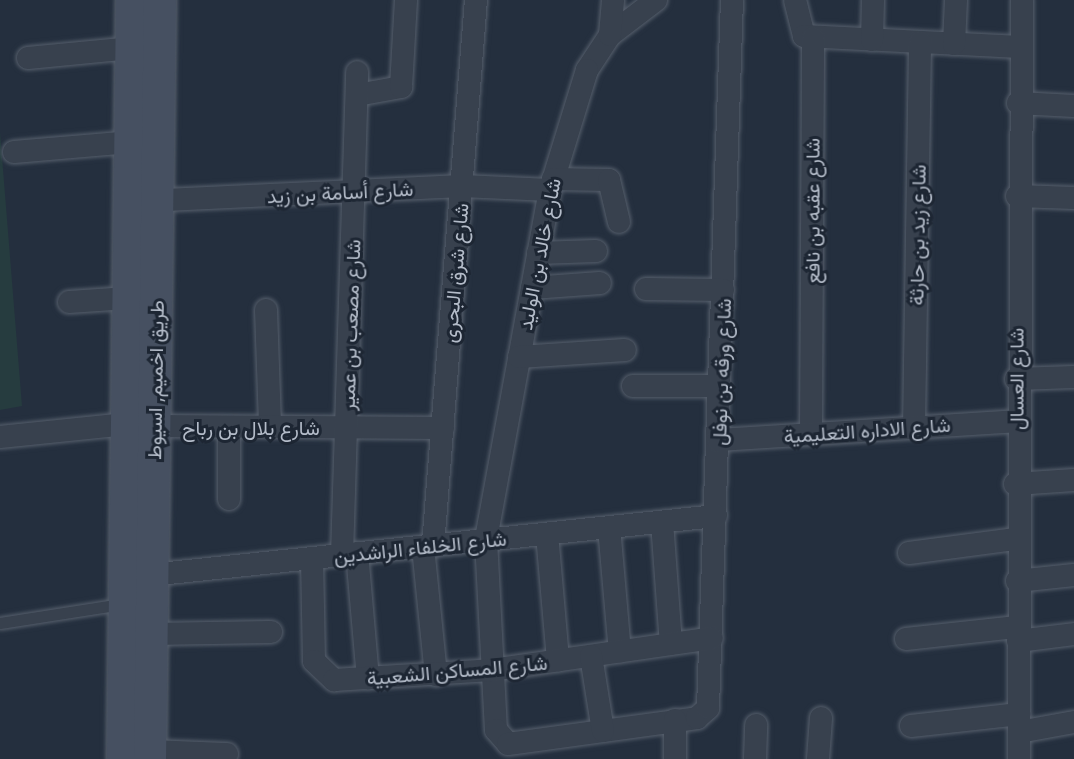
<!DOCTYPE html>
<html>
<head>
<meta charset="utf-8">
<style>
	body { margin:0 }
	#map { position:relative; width:1074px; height:759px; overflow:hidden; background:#242f3e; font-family:"Open Sans",Vazirmatn,sans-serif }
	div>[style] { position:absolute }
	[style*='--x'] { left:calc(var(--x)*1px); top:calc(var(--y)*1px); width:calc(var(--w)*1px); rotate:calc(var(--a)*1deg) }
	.green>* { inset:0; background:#263c3f }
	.roads { filter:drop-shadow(0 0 2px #565f6c) drop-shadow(0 0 2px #565f6c) }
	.lane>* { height:11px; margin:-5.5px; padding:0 5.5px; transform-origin:5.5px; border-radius:5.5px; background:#38414e }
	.street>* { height:22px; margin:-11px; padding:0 11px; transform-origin:11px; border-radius:11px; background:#38414e }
	.secondary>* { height:32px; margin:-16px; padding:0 16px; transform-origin:16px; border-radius:16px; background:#465061 }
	span { translate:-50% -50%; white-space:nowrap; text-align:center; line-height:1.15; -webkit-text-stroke:6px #1d2633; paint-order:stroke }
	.street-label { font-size:20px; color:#b4bcc9 }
</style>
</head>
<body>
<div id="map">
	<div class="green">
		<i style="clip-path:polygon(0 132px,22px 406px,0 410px)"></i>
	</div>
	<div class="roads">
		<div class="lane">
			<i style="--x:0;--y:623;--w:123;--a:-8.9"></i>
		</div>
		<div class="street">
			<i style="--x:656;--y:0;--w:58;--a:142.7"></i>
			<i style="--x:610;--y:35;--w:42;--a:123.3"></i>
			<i style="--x:587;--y:70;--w:126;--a:107.1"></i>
			<i style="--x:550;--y:190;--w:356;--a:100.4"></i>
			<i style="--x:486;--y:540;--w:190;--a:87"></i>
			<i style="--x:496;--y:730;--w:18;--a:49"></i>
			<i style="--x:508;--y:744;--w:191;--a:-7.8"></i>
			<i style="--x:697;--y:718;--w:15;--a:-42"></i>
			<i style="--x:708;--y:708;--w:708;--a:-88.06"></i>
			<i style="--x:795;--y:0;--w:37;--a:76"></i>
			<i style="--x:804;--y:36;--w:216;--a:2.9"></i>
			<i style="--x:610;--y:35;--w:35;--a:-85"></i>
			<i style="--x:872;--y:40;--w:40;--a:-88.6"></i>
			<i style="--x:954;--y:44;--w:44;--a:-87.4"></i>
			<i style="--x:28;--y:58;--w:103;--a:-5.5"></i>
			<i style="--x:357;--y:95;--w:45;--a:-10.3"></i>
			<i style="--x:401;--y:87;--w:87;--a:-86.7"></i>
			<i style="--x:1018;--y:103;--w:56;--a:3.1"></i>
			<i style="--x:14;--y:152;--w:116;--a:-4.9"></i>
			<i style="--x:553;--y:179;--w:56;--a:1"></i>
			<i style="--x:609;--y:180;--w:43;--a:76.6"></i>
			<i style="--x:1017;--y:196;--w:57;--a:2"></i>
			<i style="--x:144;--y:201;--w:318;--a:-2.7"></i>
			<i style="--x:462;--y:186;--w:88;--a:2.6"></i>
			<i style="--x:538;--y:253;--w:58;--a:-2"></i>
			<i style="--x:532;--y:288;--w:68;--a:-4.2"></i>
			<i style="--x:646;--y:289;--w:77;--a:0.7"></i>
			<i style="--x:69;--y:302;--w:59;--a:-3.9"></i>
			<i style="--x:266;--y:310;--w:117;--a:88"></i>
			<i style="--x:519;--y:357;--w:106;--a:-3.8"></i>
			<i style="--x:1016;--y:379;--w:58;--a:-2"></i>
			<i style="--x:633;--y:386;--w:87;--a:0"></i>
			<i style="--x:155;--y:426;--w:288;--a:0.4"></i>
			<i style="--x:914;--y:427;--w:385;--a:-89.1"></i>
			<i style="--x:811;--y:433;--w:395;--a:-89.7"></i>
			<i style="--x:0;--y:437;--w:127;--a:-5.9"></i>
			<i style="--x:718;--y:440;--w:299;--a:-3.6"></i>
			<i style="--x:1015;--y:484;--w:59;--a:-3.9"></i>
			<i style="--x:229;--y:499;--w:72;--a:-90"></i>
			<i style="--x:662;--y:522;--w:122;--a:85.8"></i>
			<i style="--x:609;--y:527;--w:125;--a:85"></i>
			<i style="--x:547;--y:534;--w:127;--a:85"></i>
			<i style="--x:433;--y:546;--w:548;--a:-85.5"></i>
			<i style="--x:423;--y:547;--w:129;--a:84.2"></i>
			<i style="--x:357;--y:553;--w:126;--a:85"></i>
			<i style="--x:909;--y:553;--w:108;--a:-7.5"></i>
			<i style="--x:342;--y:555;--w:483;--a:-88.2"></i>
			<i style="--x:312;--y:558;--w:103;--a:88.9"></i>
			<i style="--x:314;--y:661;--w:28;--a:44"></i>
			<i style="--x:334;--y:680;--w:157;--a:-3.6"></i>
			<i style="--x:491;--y:670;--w:223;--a:-8.2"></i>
			<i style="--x:140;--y:576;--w:579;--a:-5.95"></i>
			<i style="--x:1017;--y:581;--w:57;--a:-6"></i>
			<i style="--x:152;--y:634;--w:119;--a:-1"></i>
			<i style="--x:906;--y:639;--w:112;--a:-6.2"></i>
			<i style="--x:1018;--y:641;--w:56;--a:-7.1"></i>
			<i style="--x:591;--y:656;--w:76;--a:80.9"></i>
			<i style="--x:911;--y:726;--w:109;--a:-6.3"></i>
			<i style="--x:1019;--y:732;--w:56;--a:-10.3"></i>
			<i style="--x:150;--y:751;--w:77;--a:2.2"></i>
			<i style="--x:675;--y:759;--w:39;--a:-90"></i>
			<i style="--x:755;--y:759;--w:34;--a:-88"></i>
			<i style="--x:818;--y:759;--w:41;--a:-85.8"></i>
			<i style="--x:1019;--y:759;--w:759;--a:-89.77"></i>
		</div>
		<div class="secondary">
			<i style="--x:123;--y:759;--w:759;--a:-89.32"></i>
			<i style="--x:150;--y:759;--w:759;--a:-89.25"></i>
		</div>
	</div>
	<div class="street-label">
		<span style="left:340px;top:192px;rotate:-3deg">شارع أسامة بن زيد</span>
		<span style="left:812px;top:211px;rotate:-90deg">شارع عقبه بن نافع</span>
		<span style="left:917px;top:235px;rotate:-89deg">شارع زيد بن حارثة</span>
		<span style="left:539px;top:254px;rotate:-79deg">شارع خالد بن الوليد</span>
		<span style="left:455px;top:273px;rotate:-85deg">شارع شرق البحرى</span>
		<span style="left:350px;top:325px;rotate:-88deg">شارع مصعب بن عمير</span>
		<span style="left:721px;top:372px;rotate:-88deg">شارع ورقه بن نوفل</span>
		<span style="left:1016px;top:379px;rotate:-90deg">شارع العسال</span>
		<span style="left:155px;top:380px;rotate:-89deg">طريق اخميم, اسيوط</span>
		<span style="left:251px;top:427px">شارع بلال بن رباح</span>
		<span style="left:867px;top:430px;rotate:-4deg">شارع الاداره التعليمية</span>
		<span style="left:420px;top:547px;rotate:-6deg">شارع الخلفاء الراشدين</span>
		<span style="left:457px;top:670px;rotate:-5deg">شارع المساكن الشعبية</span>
	</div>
</div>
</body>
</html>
